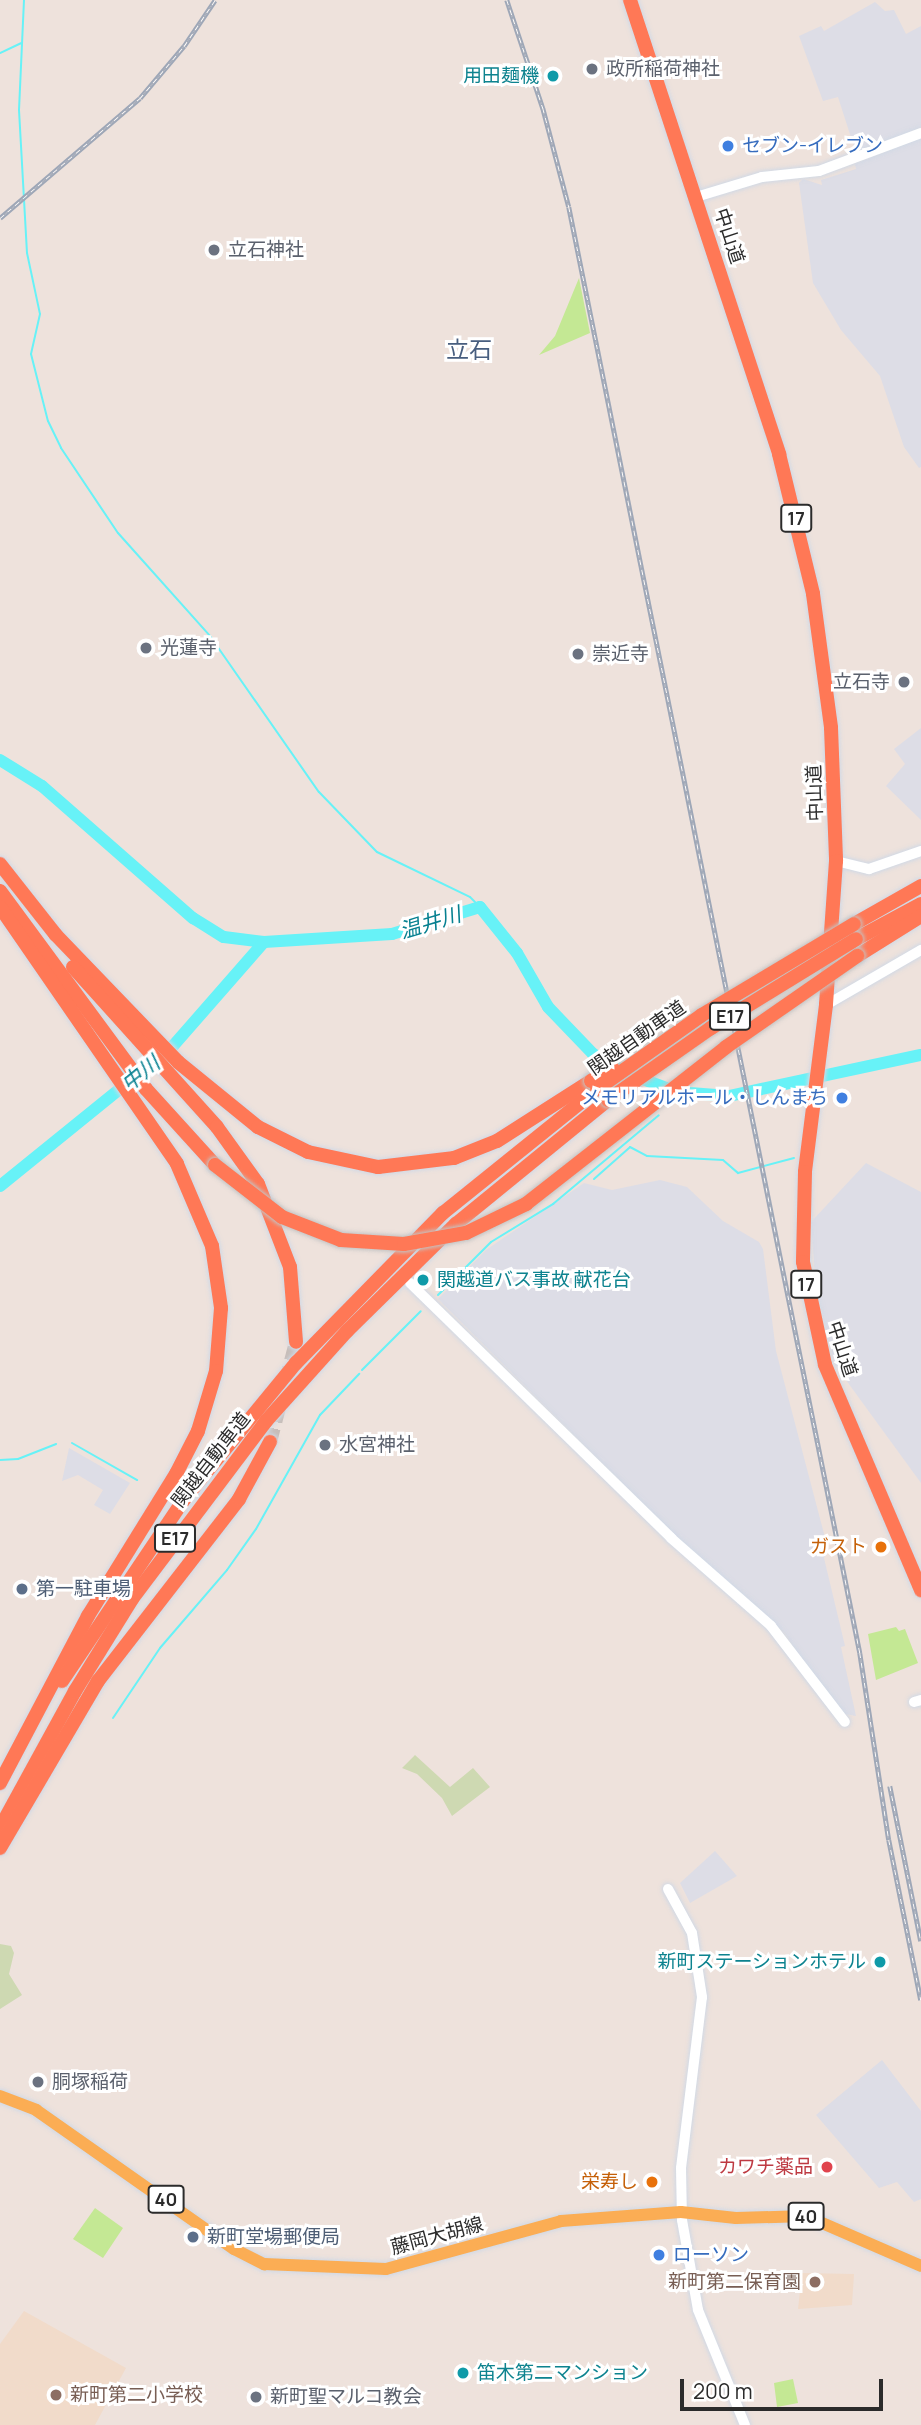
<!DOCTYPE html>
<html>
<head>
<meta charset="utf-8">
<style>
	body { margin:0 }
	#map { position:relative; width:921px; height:2425px; overflow:hidden; background:#eee2dc; font-family:Manrope,"Noto Sans JP",sans-serif }
	div>[style] { position:absolute }
	[style*='--x'] { left:calc(var(--x)*1px); top:calc(var(--y)*1px); width:calc(var(--w)*1px); rotate:calc(var(--a)*1deg) }
	.industrial>* { inset:0; background:#dddde6 }
	.education>* { inset:0; background:#f1dbca }
	.green>* { inset:0; background:#c4e894 }
	.cemetery>* { inset:0; background:#ced9b2 }
	.stream>* { height:2px; margin:-1px; padding:0 1px; transform-origin:1px; border-radius:1px; background:#67f2f7 }
	.river>* { height:12px; margin:-6px; padding:0 6px; transform-origin:6px; border-radius:6px; background:#67f2f7 }
	.highway-tunnel>* { height:14px; margin-top:-7px; transform-origin:0; background:repeating-linear-gradient(90deg,#c7bdb9 0 14px,transparent 0 21px) }
	.roads { filter:drop-shadow(0 0 2px #d1d9e5) drop-shadow(0 0 2px #d1d9e5) }
	.minor>* { height:10px; margin:-5px; padding:0 5px; transform-origin:5px; border-radius:5px; background:#fff }
	.major>* { height:12px; margin:-6px; padding:0 6px; transform-origin:6px; border-radius:6px; background:#fbad54 }
	.highway>* { height:14px; margin:-7px; padding:0 7px; transform-origin:7px; border-radius:7px; background:#ff7856 }
	.rail>* { height:4.5px; margin-top:-2.25px; transform-origin:0; background:repeating-linear-gradient(90deg,#fff 0 5px,#9ea7b7 0 10px); box-sizing:border-box; border-block:2px solid #9ea7b7 }
	.bridges { filter:drop-shadow(0 0 2px #c4c4c4) drop-shadow(0 0 2px #c4c4c4) }
	.highway-bridge>* { height:14px; margin:-7px; padding:0 7px; transform-origin:7px; border-radius:7px; background:#ff7856 }
	.dots>* { width:19px; height:19px; translate:-50% -50%; box-sizing:border-box; border:4px solid #fff; border-radius:50% }
	span { translate:-50% -50%; white-space:nowrap; text-align:center; line-height:1.15; -webkit-text-stroke:6px #fff; paint-order:stroke }
	.shield-label span { padding:2px 5px; background:#fff; border:2px solid; border-radius:5px; -webkit-text-stroke-width:0 }
	.shield-label { font-size:18px; color:#2b2b2b; font-weight:700 }
	.worship-label { font-size:19px; color:#5b616d }
	.left { translate:0 -50%; text-align:left }
	.right { translate:-100% -50%; text-align:right }
	.culture-label { font-size:19px; color:#0d838f }
	.shop-label { font-size:19px; color:#366cbe }
	.street-label { font-size:19px; color:#2b2b2b }
	.food-label { font-size:19px; color:#c56008 }
	.service-label { font-size:19px; color:#4e5e75 }
	.health-label { font-size:19px; color:#be3a42 }
	.education-label { font-size:19px; color:#785e54 }
	.water-label { font-size:21px; color:#068090; font-style:italic }
	.quarter-label { font-size:23px; color:#485e7f }
	.scale { position:absolute; left:680px; top:2379px; width:203px; height:32px; box-sizing:border-box; border:4px solid #2b2b2b; border-top:0; padding-left:9px; font-size:21px; line-height:24px; white-space:nowrap; color:#2b2b2b; -webkit-text-stroke:5px #fff; paint-order:stroke }
</style>
</head>
<body>
<div id="map">
	<div class="industrial">
		<i style="clip-path:polygon(875px 2px,885px 11px,894px 10px,906px 34px,921px 26px,921px 127px,856px 153px,838px 97px,823px 101px,799px 36px,821px 26px,824px 31px)"></i>
		<i style="clip-path:polygon(921px 138px,921px 467px,919px 468px,904px 447px,880px 376px,841px 330px,813px 283px,799px 183px,803px 179px,822px 185px,821px 180px,856px 169px,855px 164px)"></i>
		<i style="clip-path:polygon(921px 728px,921px 820px,886px 786px,905px 764px,894px 749px)"></i>
		<i style="clip-path:polygon(866px 1163px,921px 1192px,921px 1483px,835px 1365px,816px 1288px,811px 1222px)"></i>
		<i style="clip-path:polygon(660px 1180px,687px 1187px,723px 1221px,759px 1242px,763px 1249px,776px 1351px,828px 1549px,824px 1558px,845px 1646px,841px 1647px,856px 1716px,845px 1714px,813px 1676px,785px 1633px,680px 1540px,438px 1299px,486px 1250px,584px 1183px,612px 1190px)"></i>
		<i style="clip-path:polygon(69px 1448px,130px 1483px,110px 1514px,94px 1505px,103px 1490px,78px 1475px,62px 1481px)"></i>
		<i style="clip-path:polygon(715px 1851px,737px 1876px,690px 1903px,680px 1883px)"></i>
		<i style="clip-path:polygon(882px 2060px,921px 2111px,921px 2199px,914px 2202px,897px 2182px,879px 2188px,816px 2115px)"></i>
	</div>
	<div class="education">
		<i style="clip-path:polygon(802px 2273px,854px 2274px,852px 2305px,798px 2309px)"></i>
		<i style="clip-path:polygon(24px 2311px,126px 2368px,95px 2425px,0 2425px,0 2344px)"></i>
	</div>
	<div class="green">
		<i style="clip-path:polygon(579px 278px,590px 333px,539px 355px,555px 336px)"></i>
		<i style="clip-path:polygon(896px 1627px,899px 1631px,905px 1629px,918px 1663px,876px 1680px,868px 1634px)"></i>
		<i style="clip-path:polygon(95px 2208px,123px 2228px,103px 2258px,73px 2239px)"></i>
		<i style="clip-path:polygon(793px 2379px,798px 2403px,777px 2407px,774px 2383px)"></i>
	</div>
	<div class="cemetery">
		<i style="clip-path:polygon(415px 1755px,450px 1787px,473px 1768px,490px 1787px,452px 1816px,442px 1798px,417px 1774px,402px 1768px)"></i>
		<i style="clip-path:polygon(0 1944px,11px 1946px,14px 1953px,9px 1974px,22px 1995px,0 2009px)"></i>
	</div>
	<div class="stream">
		<i style="--x:24;--y:0;--w:110;--a:92.6"></i>
		<i style="--x:19;--y:110;--w:143;--a:86.8"></i>
		<i style="--x:27;--y:253;--w:62;--a:78"></i>
		<i style="--x:40;--y:314;--w:41;--a:102.7"></i>
		<i style="--x:31;--y:354;--w:69;--a:75.8"></i>
		<i style="--x:48;--y:421;--w:30;--a:64"></i>
		<i style="--x:61;--y:448;--w:102;--a:56.2"></i>
		<i style="--x:118;--y:533;--w:138;--a:48.2"></i>
		<i style="--x:210;--y:636;--w:190;--a:55.1"></i>
		<i style="--x:319;--y:792;--w:83;--a:46"></i>
		<i style="--x:377;--y:852;--w:103;--a:25.8"></i>
		<i style="--x:470;--y:897;--w:14;--a:45"></i>
		<i style="--x:0;--y:53;--w:23;--a:-25"></i>
		<i style="--x:681;--y:1099;--w:8;--a:-40"></i>
		<i style="--x:594;--y:1179;--w:48;--a:-41.6"></i>
		<i style="--x:630;--y:1147;--w:19;--a:28"></i>
		<i style="--x:647;--y:1156;--w:76;--a:3"></i>
		<i style="--x:723;--y:1160;--w:20;--a:41"></i>
		<i style="--x:738;--y:1173;--w:58;--a:-15"></i>
		<i style="--x:438;--y:1295;--w:75;--a:-45"></i>
		<i style="--x:491;--y:1242;--w:73;--a:-31.5"></i>
		<i style="--x:553;--y:1204;--w:138;--a:-40"></i>
		<i style="--x:362;--y:1370;--w:83;--a:-45"></i>
		<i style="--x:72;--y:1443;--w:75;--a:29.6"></i>
		<i style="--x:0;--y:1460;--w:18;--a:-3"></i>
		<i style="--x:18;--y:1459;--w:41;--a:-21.5"></i>
		<i style="--x:113;--y:1718;--w:84;--a:-56.1"></i>
		<i style="--x:160;--y:1648;--w:103;--a:-49.3"></i>
		<i style="--x:227;--y:1570;--w:50;--a:-54.7"></i>
		<i style="--x:256;--y:1529;--w:131;--a:-60.7"></i>
		<i style="--x:320;--y:1415;--w:57;--a:-46.4"></i>
	</div>
	<div class="river">
		<i style="--x:0;--y:760;--w:49;--a:31.8"></i>
		<i style="--x:42;--y:786;--w:201;--a:41.2"></i>
		<i style="--x:193;--y:918;--w:36;--a:32"></i>
		<i style="--x:224;--y:937;--w:40;--a:7.1"></i>
		<i style="--x:264;--y:942;--w:128;--a:-3.6"></i>
		<i style="--x:392;--y:934;--w:92;--a:-17.1"></i>
		<i style="--x:480;--y:907;--w:59;--a:51.2"></i>
		<i style="--x:517;--y:953;--w:62;--a:60.1"></i>
		<i style="--x:548;--y:1007;--w:65;--a:46.2"></i>
		<i style="--x:593;--y:1054;--w:36;--a:30"></i>
		<i style="--x:624;--y:1072;--w:57;--a:20.7"></i>
		<i style="--x:677;--y:1092;--w:52;--a:4.4"></i>
		<i style="--x:729;--y:1096;--w:196;--a:-12.1"></i>
		<i style="--x:0;--y:1186;--w:223;--a:-39"></i>
		<i style="--x:173;--y:1046;--w:138;--a:-48.8"></i>
	</div>
	<div class="highway-tunnel">
		<i style="--x:270;--y:1442;--w:103;--a:-75.4"></i>
	</div>
	<div class="roads">
		<div class="minor">
			<i style="--x:696;--y:197;--w:69;--a:-16.9"></i>
			<i style="--x:762;--y:177;--w:57;--a:-6"></i>
			<i style="--x:819;--y:171;--w:109;--a:-20.4"></i>
			<i style="--x:836;--y:861;--w:34;--a:14"></i>
			<i style="--x:869;--y:869;--w:55;--a:-19.1"></i>
			<i style="--x:826;--y:1005;--w:110;--a:-30.1"></i>
			<i style="--x:410;--y:1283;--w:365;--a:44.3"></i>
			<i style="--x:671;--y:1538;--w:133;--a:41.3"></i>
			<i style="--x:771;--y:1626;--w:121;--a:52.4"></i>
			<i style="--x:914;--y:1702;--w:7;--a:-16"></i>
			<i style="--x:668;--y:1889;--w:50;--a:61.4"></i>
			<i style="--x:692;--y:1933;--w:65;--a:81.1"></i>
			<i style="--x:702;--y:1997;--w:172;--a:97"></i>
			<i style="--x:681;--y:2168;--w:52;--a:88.9"></i>
			<i style="--x:682;--y:2220;--w:91;--a:79.9"></i>
			<i style="--x:698;--y:2310;--w:124;--a:67.8"></i>
		</div>
		<div class="major">
			<i style="--x:0;--y:2096;--w:39;--a:21"></i>
			<i style="--x:36;--y:2110;--w:242;--a:35.1"></i>
			<i style="--x:234;--y:2249;--w:34;--a:27"></i>
			<i style="--x:264;--y:2264;--w:122;--a:2.3"></i>
			<i style="--x:386;--y:2269;--w:181;--a:-15.3"></i>
			<i style="--x:561;--y:2221;--w:120;--a:-4.3"></i>
			<i style="--x:681;--y:2212;--w:55;--a:6.2"></i>
			<i style="--x:736;--y:2218;--w:70;--a:-1.6"></i>
			<i style="--x:806;--y:2216;--w:125;--a:23.5"></i>
		</div>
		<div class="highway">
			<i style="--x:630;--y:0;--w:478;--a:71.8"></i>
			<i style="--x:779;--y:454;--w:144;--a:76.3"></i>
			<i style="--x:813;--y:594;--w:135;--a:82.3"></i>
			<i style="--x:831;--y:728;--w:133;--a:87.8"></i>
			<i style="--x:836;--y:861;--w:144;--a:94"></i>
			<i style="--x:826;--y:1005;--w:168;--a:97.2"></i>
			<i style="--x:805;--y:1172;--w:90;--a:91.3"></i>
			<i style="--x:803;--y:1262;--w:105;--a:77.9"></i>
			<i style="--x:825;--y:1365;--w:245;--a:66.9"></i>
			<i style="--x:0;--y:864;--w:89;--a:51.8"></i>
			<i style="--x:55;--y:934;--w:178;--a:46.1"></i>
			<i style="--x:178;--y:1062;--w:103;--a:39.1"></i>
			<i style="--x:258;--y:1127;--w:56;--a:26.6"></i>
			<i style="--x:308;--y:1152;--w:72;--a:12.1"></i>
			<i style="--x:378;--y:1167;--w:77;--a:-6.8"></i>
			<i style="--x:454;--y:1158;--w:46;--a:-21.6"></i>
			<i style="--x:497;--y:1141;--w:112;--a:-32.6"></i>
			<i style="--x:0;--y:891;--w:246;--a:53.6"></i>
			<i style="--x:146;--y:1089;--w:103;--a:47.8"></i>
			<i style="--x:0;--y:907;--w:312;--a:55.4"></i>
			<i style="--x:177;--y:1164;--w:89;--a:66.9"></i>
			<i style="--x:212;--y:1246;--w:63;--a:81.7"></i>
			<i style="--x:221;--y:1308;--w:63;--a:94.5"></i>
			<i style="--x:216;--y:1371;--w:63;--a:106.7"></i>
			<i style="--x:198;--y:1431;--w:48;--a:117.1"></i>
			<i style="--x:176;--y:1474;--w:167;--a:121.8"></i>
			<i style="--x:88;--y:1616;--w:189;--a:117.8"></i>
			<i style="--x:854;--y:924;--w:77;--a:-29.6"></i>
			<i style="--x:856;--y:939;--w:74;--a:-28.3"></i>
			<i style="--x:857;--y:956;--w:75;--a:-32"></i>
			<i style="--x:73;--y:967;--w:215;--a:48"></i>
			<i style="--x:217;--y:1127;--w:70;--a:54.3"></i>
			<i style="--x:258;--y:1184;--w:89;--a:68.9"></i>
			<i style="--x:290;--y:1267;--w:75;--a:85.4"></i>
			<i style="--x:62;--y:1681;--w:220;--a:-56.1"></i>
			<i style="--x:185;--y:1498;--w:175;--a:-50.6"></i>
			<i style="--x:296;--y:1363;--w:210;--a:-45.6"></i>
			<i style="--x:443;--y:1213;--w:198;--a:-38.8"></i>
			<i style="--x:0;--y:1828;--w:156;--a:-61.3"></i>
			<i style="--x:75;--y:1691;--w:108;--a:-58.2"></i>
			<i style="--x:132;--y:1599;--w:223;--a:-53"></i>
			<i style="--x:266;--y:1421;--w:121;--a:-48"></i>
			<i style="--x:347;--y:1331;--w:153;--a:-44.5"></i>
			<i style="--x:456;--y:1224;--w:196;--a:-39.2"></i>
			<i style="--x:0;--y:1848;--w:194;--a:-59.6"></i>
			<i style="--x:98;--y:1681;--w:230;--a:-52.2"></i>
			<i style="--x:239;--y:1499;--w:65;--a:-61.5"></i>
		</div>
	</div>
	<div class="rail">
		<i style="--x:507;--y:0;--w:114;--a:71.6"></i>
		<i style="--x:543;--y:108;--w:102;--a:75.3"></i>
		<i style="--x:569;--y:207;--w:1475;--a:78.62"></i>
		<i style="--x:860;--y:1653;--w:189;--a:81.2"></i>
		<i style="--x:889;--y:1840;--w:163;--a:78.7"></i>
		<i style="--x:0;--y:218;--w:184;--a:-40.6"></i>
		<i style="--x:140;--y:98;--w:68;--a:-49.8"></i>
		<i style="--x:184;--y:46;--w:55;--a:-56"></i>
		<i style="--x:890;--y:1786;--w:158;--a:78.7"></i>
	</div>
	<div class="bridges">
		<div class="highway-bridge">
			<i style="--x:591;--y:1081;--w:25;--a:-32"></i>
			<i style="--x:597;--y:1089;--w:128;--a:-35.2"></i>
			<i style="--x:702;--y:1015;--w:177;--a:-30.9"></i>
			<i style="--x:608;--y:1100;--w:126;--a:-35"></i>
			<i style="--x:711;--y:1028;--w:170;--a:-31.5"></i>
			<i style="--x:215;--y:1165;--w:85;--a:37.8"></i>
			<i style="--x:282;--y:1217;--w:63;--a:21.3"></i>
			<i style="--x:341;--y:1240;--w:63;--a:3.6"></i>
			<i style="--x:404;--y:1244;--w:63;--a:-10.1"></i>
			<i style="--x:466;--y:1233;--w:67;--a:-25.8"></i>
			<i style="--x:526;--y:1204;--w:254;--a:-38.1"></i>
			<i style="--x:726;--y:1047;--w:160;--a:-34.8"></i>
		</div>
	</div>
	<div class="dots">
		<i style="left:592px;top:69px;background:#6b7280"></i>
		<i style="left:553px;top:76px;background:#0f9aa8"></i>
		<i style="left:728px;top:146px;background:#3f7fe0"></i>
		<i style="left:214px;top:250px;background:#6b7280"></i>
		<i style="left:146px;top:648px;background:#6b7280"></i>
		<i style="left:578px;top:654px;background:#6b7280"></i>
		<i style="left:904px;top:682px;background:#6b7280"></i>
		<i style="left:842px;top:1098px;background:#3f7fe0"></i>
		<i style="left:423px;top:1280px;background:#0f9aa8"></i>
		<i style="left:325px;top:1445px;background:#6b7280"></i>
		<i style="left:881px;top:1547px;background:#e8710a"></i>
		<i style="left:22px;top:1589px;background:#5c6f8a"></i>
		<i style="left:880px;top:1962px;background:#0f9aa8"></i>
		<i style="left:38px;top:2082px;background:#6b7280"></i>
		<i style="left:827px;top:2167px;background:#e0444e"></i>
		<i style="left:652px;top:2182px;background:#e8710a"></i>
		<i style="left:193px;top:2237px;background:#5c6f8a"></i>
		<i style="left:659px;top:2255px;background:#3f7fe0"></i>
		<i style="left:815px;top:2282px;background:#8d6e63"></i>
		<i style="left:463px;top:2373px;background:#0f9aa8"></i>
		<i style="left:56px;top:2395px;background:#8d6e63"></i>
		<i style="left:256px;top:2397px;background:#6b7280"></i>
	</div>
	<div class="shield-label">
		<span style="left:796px;top:518px">17</span>
		<span style="left:730px;top:1016px">E17</span>
		<span style="left:806px;top:1284px">17</span>
		<span style="left:175px;top:1538px">E17</span>
		<span style="left:166px;top:2199px">40</span>
		<span style="left:806px;top:2216px">40</span>
	</div>
	<div class="worship-label">
		<span class="left" style="left:606px;top:69px">政所稲荷神社</span>
		<span class="left" style="left:228px;top:250px">立石神社</span>
		<span class="left" style="left:160px;top:648px">光蓮寺</span>
		<span class="left" style="left:592px;top:654px">崇近寺</span>
		<span class="right" style="left:890px;top:682px">立石寺</span>
		<span class="left" style="left:339px;top:1445px">水宮神社</span>
		<span class="left" style="left:52px;top:2082px">胴塚稲荷</span>
		<span class="left" style="left:270px;top:2397px">新町聖マルコ教会</span>
	</div>
	<div class="culture-label">
		<span class="right" style="left:539px;top:76px">用田麺機</span>
		<span class="left" style="left:437px;top:1280px">関越道バス事故 献花台</span>
		<span class="right" style="left:866px;top:1962px">新町ステーションホテル</span>
		<span class="left" style="left:477px;top:2373px">笛木第二マンション</span>
	</div>
	<div class="shop-label">
		<span class="left" style="left:742px;top:146px">セブン-イレブン</span>
		<span class="right" style="left:828px;top:1098px">メモリアルホール・しんまち</span>
		<span class="left" style="left:673px;top:2255px">ローソン</span>
	</div>
	<div class="street-label">
		<span style="left:729px;top:236px;rotate:72deg">中山道</span>
		<span style="left:815px;top:793px;rotate:-92deg">中山道</span>
		<span style="left:637px;top:1038px;rotate:-35deg">関越自動車道</span>
		<span style="left:842px;top:1349px;rotate:72deg">中山道</span>
		<span style="left:211px;top:1460px;rotate:-52deg">関越自動車道</span>
		<span style="left:437px;top:2236px;rotate:-15deg">藤岡大胡線</span>
	</div>
	<div class="food-label">
		<span class="right" style="left:867px;top:1547px">ガスト</span>
		<span class="right" style="left:638px;top:2182px">栄寿し</span>
	</div>
	<div class="service-label">
		<span class="left" style="left:36px;top:1589px">第一駐車場</span>
		<span class="left" style="left:207px;top:2237px">新町堂場郵便局</span>
	</div>
	<div class="health-label">
		<span class="right" style="left:813px;top:2167px">カワチ薬品</span>
	</div>
	<div class="education-label">
		<span class="right" style="left:801px;top:2282px">新町第二保育園</span>
		<span class="left" style="left:70px;top:2395px">新町第二小学校</span>
	</div>
	<div class="water-label">
		<span style="left:430px;top:922px;rotate:-17deg">温井川</span>
		<span style="left:140px;top:1073px;rotate:-39deg">中川</span>
	</div>
	<div class="quarter-label">
		<span style="left:469px;top:349px">立石</span>
	</div>
	<div class="scale">200 m</div>
</div>
</body>
</html>
